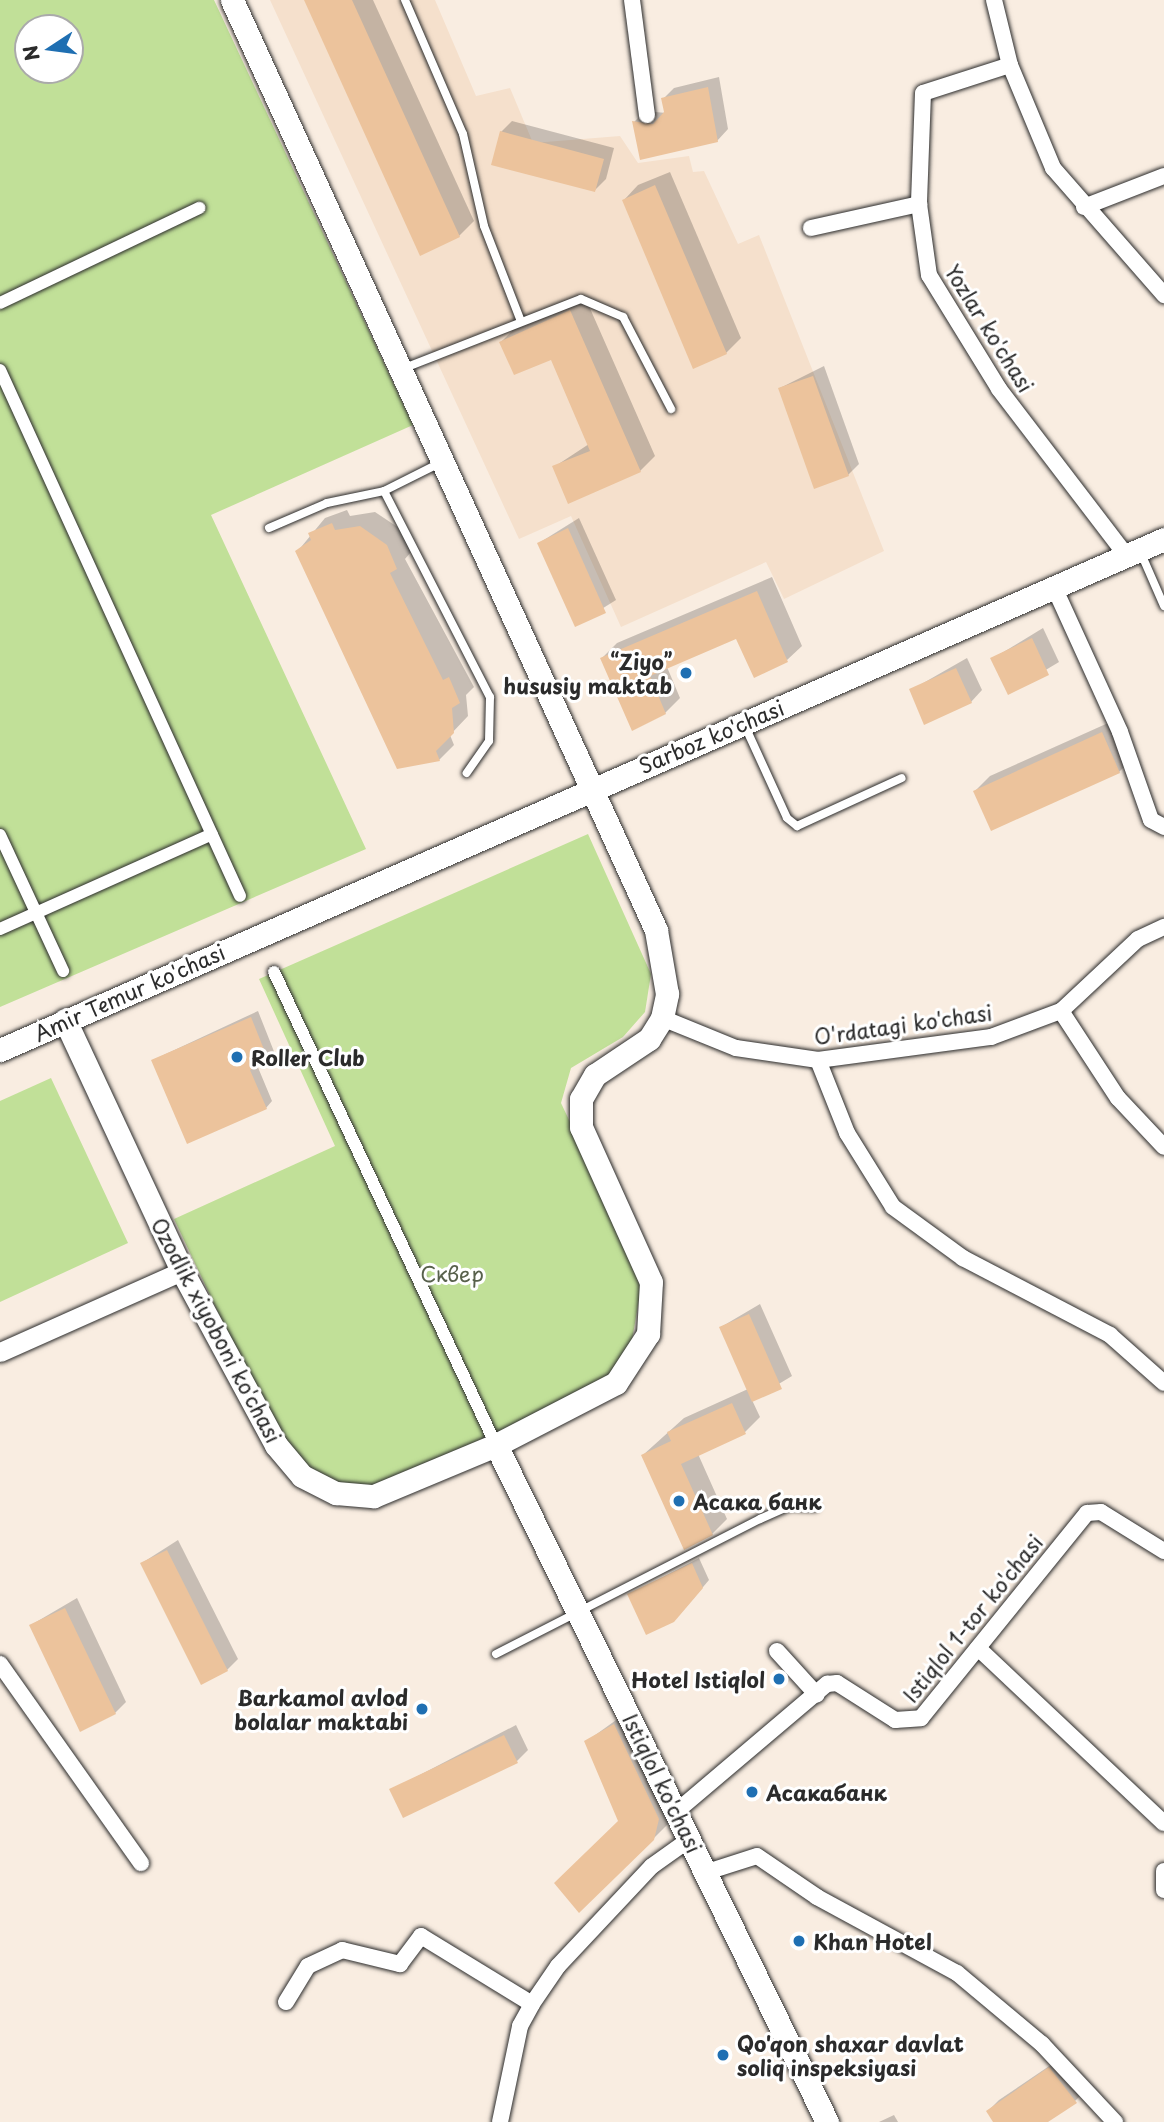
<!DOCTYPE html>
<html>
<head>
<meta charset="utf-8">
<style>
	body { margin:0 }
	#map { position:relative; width:1164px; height:2122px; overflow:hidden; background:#f9ede1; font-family:"Playpen Sans",sans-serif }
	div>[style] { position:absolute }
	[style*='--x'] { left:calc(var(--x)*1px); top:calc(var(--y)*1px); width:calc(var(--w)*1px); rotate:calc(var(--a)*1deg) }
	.built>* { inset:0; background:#f5e0cc }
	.green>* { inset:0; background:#c1e098 }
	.shadow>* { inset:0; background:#0003 }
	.building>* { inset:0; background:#ecc39c }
	.roads { filter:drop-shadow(0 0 2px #2b2b2b) drop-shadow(0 0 2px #2b2b2b) }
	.service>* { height:8px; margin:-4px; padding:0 4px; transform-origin:4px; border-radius:4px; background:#fff }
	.pedestrian>* { height:12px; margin:-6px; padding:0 6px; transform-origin:6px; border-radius:6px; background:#fff }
	.minor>* { height:16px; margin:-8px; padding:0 8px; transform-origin:8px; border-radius:8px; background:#fff }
	.tertiary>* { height:19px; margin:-9.5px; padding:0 9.5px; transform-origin:9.5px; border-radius:9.5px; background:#fff }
	.secondary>* { height:23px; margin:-11.5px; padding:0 11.5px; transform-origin:11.5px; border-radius:11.5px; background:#fff }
	.dots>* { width:19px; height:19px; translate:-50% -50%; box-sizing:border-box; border:4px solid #fff; border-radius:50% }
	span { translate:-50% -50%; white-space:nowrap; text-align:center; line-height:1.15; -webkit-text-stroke:6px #fff; paint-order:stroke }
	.street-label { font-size:21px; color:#2b2b2b }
	.poi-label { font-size:21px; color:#2b2b2b; font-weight:700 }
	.right { translate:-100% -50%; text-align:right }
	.left { translate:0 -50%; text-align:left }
	.park-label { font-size:21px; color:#58614c }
	.north { position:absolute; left:14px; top:14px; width:70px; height:70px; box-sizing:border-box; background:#fff; border:2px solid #aaa; border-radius:50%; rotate:257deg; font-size:19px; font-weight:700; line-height:28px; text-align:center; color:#2b2b2b }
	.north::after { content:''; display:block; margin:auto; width:24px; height:32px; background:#1f6fb2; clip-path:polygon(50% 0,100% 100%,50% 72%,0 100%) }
</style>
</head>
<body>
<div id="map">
	<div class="built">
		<i style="clip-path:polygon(270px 0,435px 0,476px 96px,510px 88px,533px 143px,620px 136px,638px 163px,689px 156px,693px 172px,704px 171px,738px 244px,759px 235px,884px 551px,784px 599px,766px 562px,621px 627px,571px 516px,519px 539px)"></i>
	</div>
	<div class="green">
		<i style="clip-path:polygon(evenodd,0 0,214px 0,413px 425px,211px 515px,366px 849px,0 1007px,0 0,28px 28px,70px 28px,70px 70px,28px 70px,28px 28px)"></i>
		<i style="clip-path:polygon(588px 834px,651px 974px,645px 1012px,623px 1037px,571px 1068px,561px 1103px,643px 1276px,630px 1352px,581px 1404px,376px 1489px,326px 1483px,277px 1437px,174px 1219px,335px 1146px,259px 979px)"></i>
		<i style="clip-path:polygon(51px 1078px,128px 1243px,0 1302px,0 1101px)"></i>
	</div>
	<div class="shadow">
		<i style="clip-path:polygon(306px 0,373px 0,474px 221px,459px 236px)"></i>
		<i style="clip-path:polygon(719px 77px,728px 129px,717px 141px,634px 122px,645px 111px,666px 113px,663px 99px,674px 88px)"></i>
		<i style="clip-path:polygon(512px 121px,614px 148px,606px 179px,595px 190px,501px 132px)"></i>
		<i style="clip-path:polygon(670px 172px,741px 338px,726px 353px,624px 200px,638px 185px)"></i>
		<i style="clip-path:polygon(585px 297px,655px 456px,640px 471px,554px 467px,589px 444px,552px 358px,501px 342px,516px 327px)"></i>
		<i style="clip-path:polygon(824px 366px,859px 464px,848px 475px,780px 388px)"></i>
		<i style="clip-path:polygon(347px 510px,350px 516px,375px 512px,402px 530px,411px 552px,405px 559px,474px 687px,466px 695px,468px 716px,450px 735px,454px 745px,439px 760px,398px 767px,297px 552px,325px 518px)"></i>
		<i style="clip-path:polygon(579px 518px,616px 600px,576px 625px,539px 543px)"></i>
		<i style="clip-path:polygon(772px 577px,802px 646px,787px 660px,737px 637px,667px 667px,680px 698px,665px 713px,602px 658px,617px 643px)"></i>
		<i style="clip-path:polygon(1043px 628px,1059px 662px,1009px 692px,992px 659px)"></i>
		<i style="clip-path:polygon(967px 658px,982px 690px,971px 702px,911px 690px)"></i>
		<i style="clip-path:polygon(1117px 719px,1134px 757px,1119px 772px,975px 791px,990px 776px)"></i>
		<i style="clip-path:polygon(258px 1011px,275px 1054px,257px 1065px,272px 1101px,266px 1108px,153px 1060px)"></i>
		<i style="clip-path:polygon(760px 1304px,792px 1376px,752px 1400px,760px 1417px,745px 1432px,698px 1454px,727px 1519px,712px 1534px,643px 1455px,684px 1418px,748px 1389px,721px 1327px)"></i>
		<i style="clip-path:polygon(178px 1540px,238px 1659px,227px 1670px,142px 1563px)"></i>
		<i style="clip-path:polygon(699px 1558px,709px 1580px,681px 1613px,629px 1595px)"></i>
		<i style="clip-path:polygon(77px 1598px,126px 1702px,115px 1713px,31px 1625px)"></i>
		<i style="clip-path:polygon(630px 1710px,669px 1823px,653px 1839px,620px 1821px,587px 1741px)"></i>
		<i style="clip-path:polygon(516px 1725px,528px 1750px,517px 1761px,391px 1790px)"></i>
		<i style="clip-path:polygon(1061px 2058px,1086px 2090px,1075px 2101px,1045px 2122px,995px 2122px,988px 2111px,999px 2100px)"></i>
		<i style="clip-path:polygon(894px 2115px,898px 2122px,879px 2122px)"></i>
	</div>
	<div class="building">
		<i style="clip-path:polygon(304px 0,352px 0,460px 237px,420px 256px)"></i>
		<i style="clip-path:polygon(708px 87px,718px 142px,640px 160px,632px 121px,653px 124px,664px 112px,661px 98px)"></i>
		<i style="clip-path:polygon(500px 131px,604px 159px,595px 192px,491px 165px)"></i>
		<i style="clip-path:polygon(655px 185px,727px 354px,693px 369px,622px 200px)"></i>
		<i style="clip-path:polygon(570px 310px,641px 472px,568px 504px,552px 466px,590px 451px,551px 360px,514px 375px,499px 342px)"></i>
		<i style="clip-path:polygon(813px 376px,849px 476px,814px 489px,778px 388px)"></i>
		<i style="clip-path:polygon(332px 523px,335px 530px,360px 526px,387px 545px,397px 569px,390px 573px,443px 680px,449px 677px,460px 703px,452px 708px,454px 733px,436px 751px,440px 761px,397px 769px,295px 551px,311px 540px,308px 533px)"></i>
		<i style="clip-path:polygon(568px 528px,606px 613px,575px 627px,537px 543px)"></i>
		<i style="clip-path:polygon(757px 591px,788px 662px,754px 678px,736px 639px,650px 676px,666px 714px,632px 731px,600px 658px)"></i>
		<i style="clip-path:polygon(1032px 638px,1049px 675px,1008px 695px,990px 658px)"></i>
		<i style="clip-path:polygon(956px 668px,972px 703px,924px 725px,909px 689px)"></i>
		<i style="clip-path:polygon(1102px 732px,1120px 773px,991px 831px,973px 791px)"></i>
		<i style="clip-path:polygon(251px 1017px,269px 1062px,250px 1070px,267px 1109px,187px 1144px,151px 1060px)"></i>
		<i style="clip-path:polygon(749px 1314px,782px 1389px,752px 1402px,719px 1327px)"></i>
		<i style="clip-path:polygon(732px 1403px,746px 1434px,681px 1464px,713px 1535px,684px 1550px,641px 1455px,671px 1441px,667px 1432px)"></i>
		<i style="clip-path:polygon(167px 1550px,228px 1671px,201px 1685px,140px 1563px)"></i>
		<i style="clip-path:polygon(692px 1563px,703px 1588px,674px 1622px,646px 1635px,627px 1594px)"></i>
		<i style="clip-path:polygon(65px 1608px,116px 1714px,80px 1732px,29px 1625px)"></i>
		<i style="clip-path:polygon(614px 1724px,659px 1819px,654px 1840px,579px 1913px,554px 1883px,618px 1821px,584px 1741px)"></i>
		<i style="clip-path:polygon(504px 1735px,518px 1763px,403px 1818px,389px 1789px)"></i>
		<i style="clip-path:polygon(1049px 2067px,1077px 2103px,1048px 2122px,993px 2122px,986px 2111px)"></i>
	</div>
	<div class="roads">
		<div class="service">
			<i style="--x:405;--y:0;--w:146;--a:66.6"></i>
			<i style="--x:463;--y:134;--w:94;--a:77.1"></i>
			<i style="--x:484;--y:226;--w:100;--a:68.8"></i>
			<i style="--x:402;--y:369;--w:192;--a:-21.4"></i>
			<i style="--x:581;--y:299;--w:46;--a:23.2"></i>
			<i style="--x:623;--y:317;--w:104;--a:62.4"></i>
			<i style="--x:384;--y:491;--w:232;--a:62.8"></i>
			<i style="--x:490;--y:697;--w:44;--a:91.3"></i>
			<i style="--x:489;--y:741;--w:39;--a:125"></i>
			<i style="--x:269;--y:528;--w:63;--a:-23.3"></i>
			<i style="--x:327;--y:503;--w:58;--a:-11.9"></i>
			<i style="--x:384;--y:491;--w:65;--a:-26.6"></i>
			<i style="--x:1140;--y:551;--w:60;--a:66.4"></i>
			<i style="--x:744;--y:724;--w:103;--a:65.4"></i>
			<i style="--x:787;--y:818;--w:13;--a:39"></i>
			<i style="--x:797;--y:826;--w:115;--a:-24.6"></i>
			<i style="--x:496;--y:1654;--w:297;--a:-27.1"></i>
			<i style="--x:760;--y:1519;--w:32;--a:-24"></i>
			<i style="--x:789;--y:1506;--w:26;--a:2"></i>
		</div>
		<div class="pedestrian">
			<i style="--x:0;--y:303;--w:221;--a:-25.5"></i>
			<i style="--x:0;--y:370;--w:578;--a:65.47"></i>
			<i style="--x:0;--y:835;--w:150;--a:65.1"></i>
			<i style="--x:0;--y:929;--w:232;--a:-24.1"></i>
			<i style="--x:274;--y:972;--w:523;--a:64.86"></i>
		</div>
		<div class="minor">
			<i style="--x:632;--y:0;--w:116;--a:82.6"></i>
			<i style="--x:994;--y:0;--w:67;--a:76.2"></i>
			<i style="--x:1010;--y:65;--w:112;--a:67.3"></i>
			<i style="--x:1053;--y:168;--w:169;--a:48.8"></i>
			<i style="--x:1010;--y:65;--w:91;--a:162.2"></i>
			<i style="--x:923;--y:93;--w:111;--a:92.1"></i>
			<i style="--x:919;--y:204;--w:72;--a:82"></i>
			<i style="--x:929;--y:275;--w:134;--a:58.4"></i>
			<i style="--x:999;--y:389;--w:209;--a:52.6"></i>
			<i style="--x:1084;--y:207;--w:86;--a:-21.2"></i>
			<i style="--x:811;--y:228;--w:111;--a:-12.5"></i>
			<i style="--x:1054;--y:587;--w:159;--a:65.5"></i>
			<i style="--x:1120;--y:732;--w:93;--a:70.6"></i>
			<i style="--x:1151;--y:820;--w:15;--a:28"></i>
			<i style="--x:1061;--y:1011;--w:104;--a:56.8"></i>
			<i style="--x:1118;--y:1098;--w:67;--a:46.8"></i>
			<i style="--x:662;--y:1018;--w:80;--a:22.1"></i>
			<i style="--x:736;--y:1048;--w:83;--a:8.3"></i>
			<i style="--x:818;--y:1060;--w:175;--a:-7.6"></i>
			<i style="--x:991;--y:1037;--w:75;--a:-20.4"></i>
			<i style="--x:1061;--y:1011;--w:105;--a:-43.1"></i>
			<i style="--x:1138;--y:939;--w:29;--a:-25"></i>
			<i style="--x:818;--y:1060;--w:79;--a:68.3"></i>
			<i style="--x:847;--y:1133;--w:87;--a:58.1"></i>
			<i style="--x:893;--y:1207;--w:87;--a:36.1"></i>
			<i style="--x:963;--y:1258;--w:166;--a:27.6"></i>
			<i style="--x:1110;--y:1335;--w:72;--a:41.6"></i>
			<i style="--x:978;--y:1648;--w:255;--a:43.3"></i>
			<i style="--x:777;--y:1651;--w:59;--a:47.7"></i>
			<i style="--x:0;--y:1664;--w:244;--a:54.7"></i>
			<i style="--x:677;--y:1811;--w:197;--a:-40.3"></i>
			<i style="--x:827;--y:1684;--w:10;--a:-6"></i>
			<i style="--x:837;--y:1683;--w:69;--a:32.5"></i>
			<i style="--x:895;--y:1720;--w:26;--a:-4"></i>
			<i style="--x:921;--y:1718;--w:264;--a:-51"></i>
			<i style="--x:1087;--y:1513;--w:14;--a:-4"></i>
			<i style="--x:1101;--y:1512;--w:74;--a:31.8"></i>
			<i style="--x:1164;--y:1871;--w:19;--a:90"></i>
			<i style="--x:707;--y:1872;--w:52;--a:-17.7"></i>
			<i style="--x:757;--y:1856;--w:73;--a:34.3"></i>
			<i style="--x:817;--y:1897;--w:159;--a:28.5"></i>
			<i style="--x:957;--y:1973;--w:111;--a:39.9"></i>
			<i style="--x:1042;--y:2044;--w:107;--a:46.9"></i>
			<i style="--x:286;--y:2002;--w:42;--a:-58.6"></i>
			<i style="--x:308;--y:1966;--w:38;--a:-25"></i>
			<i style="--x:342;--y:1950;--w:60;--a:13.6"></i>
			<i style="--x:400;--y:1964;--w:35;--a:-53"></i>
			<i style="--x:421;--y:1936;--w:130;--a:31.5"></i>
			<i style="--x:500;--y:2122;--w:98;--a:-78.2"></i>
			<i style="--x:520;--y:2026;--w:25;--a:-61"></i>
			<i style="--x:532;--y:2004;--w:46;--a:-55.6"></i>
			<i style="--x:558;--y:1966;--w:137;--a:-46.8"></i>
			<i style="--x:652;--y:1866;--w:47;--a:-35.4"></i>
		</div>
		<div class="tertiary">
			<i style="--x:0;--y:1352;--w:199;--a:-24"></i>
		</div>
		<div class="secondary">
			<i style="--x:65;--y:1020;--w:277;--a:65"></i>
			<i style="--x:182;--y:1271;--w:198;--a:61.6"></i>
			<i style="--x:276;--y:1445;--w:40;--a:50"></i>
			<i style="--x:302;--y:1476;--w:38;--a:27"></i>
			<i style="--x:336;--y:1493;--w:38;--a:5"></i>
			<i style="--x:374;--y:1496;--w:132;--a:-22.7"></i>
			<i style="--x:496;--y:1445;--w:135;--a:-27.3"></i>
			<i style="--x:616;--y:1383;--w:59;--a:-56.9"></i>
			<i style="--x:648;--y:1334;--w:52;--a:-86.7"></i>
			<i style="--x:651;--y:1282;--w:170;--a:-114.3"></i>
			<i style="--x:581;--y:1127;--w:28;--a:-90"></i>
			<i style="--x:581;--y:1099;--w:28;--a:-60"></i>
			<i style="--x:595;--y:1075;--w:65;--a:-33.7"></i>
			<i style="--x:649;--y:1039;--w:25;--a:-58"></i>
			<i style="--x:662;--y:1018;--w:25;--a:-78"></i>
			<i style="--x:667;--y:994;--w:65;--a:-99.8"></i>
			<i style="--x:656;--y:930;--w:1022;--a:-114.51"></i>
			<i style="--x:0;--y:1050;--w:1271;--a:-23.7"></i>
			<i style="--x:496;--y:1445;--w:754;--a:63.94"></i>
		</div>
	</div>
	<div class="dots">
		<i style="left:686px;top:673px;background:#1f6fb2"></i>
		<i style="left:237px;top:1057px;background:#1f6fb2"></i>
		<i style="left:679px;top:1501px;background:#1f6fb2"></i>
		<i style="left:779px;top:1679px;background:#1f6fb2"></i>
		<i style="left:422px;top:1709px;background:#1f6fb2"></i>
		<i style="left:752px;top:1792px;background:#1f6fb2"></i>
		<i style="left:799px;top:1941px;background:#1f6fb2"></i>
		<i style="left:723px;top:2055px;background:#1f6fb2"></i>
	</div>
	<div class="street-label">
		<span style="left:990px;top:328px;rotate:58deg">Yozlar ko'chasi</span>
		<span style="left:711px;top:736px;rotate:-23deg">Sarboz ko'chasi</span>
		<span style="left:129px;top:992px;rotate:-24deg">Amir Temur ko'chasi</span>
		<span style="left:903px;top:1024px;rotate:-8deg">O'rdatagi ko'chasi</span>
		<span style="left:217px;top:1330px;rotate:62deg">Ozodlik xiyoboni ko'chasi</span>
		<span style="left:972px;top:1618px;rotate:-51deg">Istiqlol 1-tor ko'chasi</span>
		<span style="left:663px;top:1783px;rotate:64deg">Istiqlol ko'chasi</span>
	</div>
	<div class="poi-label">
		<span class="right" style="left:672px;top:673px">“Ziyo”<br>hususiy maktab</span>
		<span class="left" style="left:251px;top:1057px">Roller Club</span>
		<span class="left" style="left:693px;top:1501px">Асака банк</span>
		<span class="right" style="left:765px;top:1679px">Hotel Istiqlol</span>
		<span class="right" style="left:408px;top:1709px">Barkamol avlod<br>bolalar maktabi</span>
		<span class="left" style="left:766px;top:1792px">Асакабанк</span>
		<span class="left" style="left:813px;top:1941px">Khan Hotel</span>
		<span class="left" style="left:737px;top:2055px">Qo'qon shaxar davlat<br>soliq inspeksiyasi</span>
	</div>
	<div class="park-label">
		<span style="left:452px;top:1273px">Сквер</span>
	</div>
	<div class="north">N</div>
</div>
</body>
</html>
